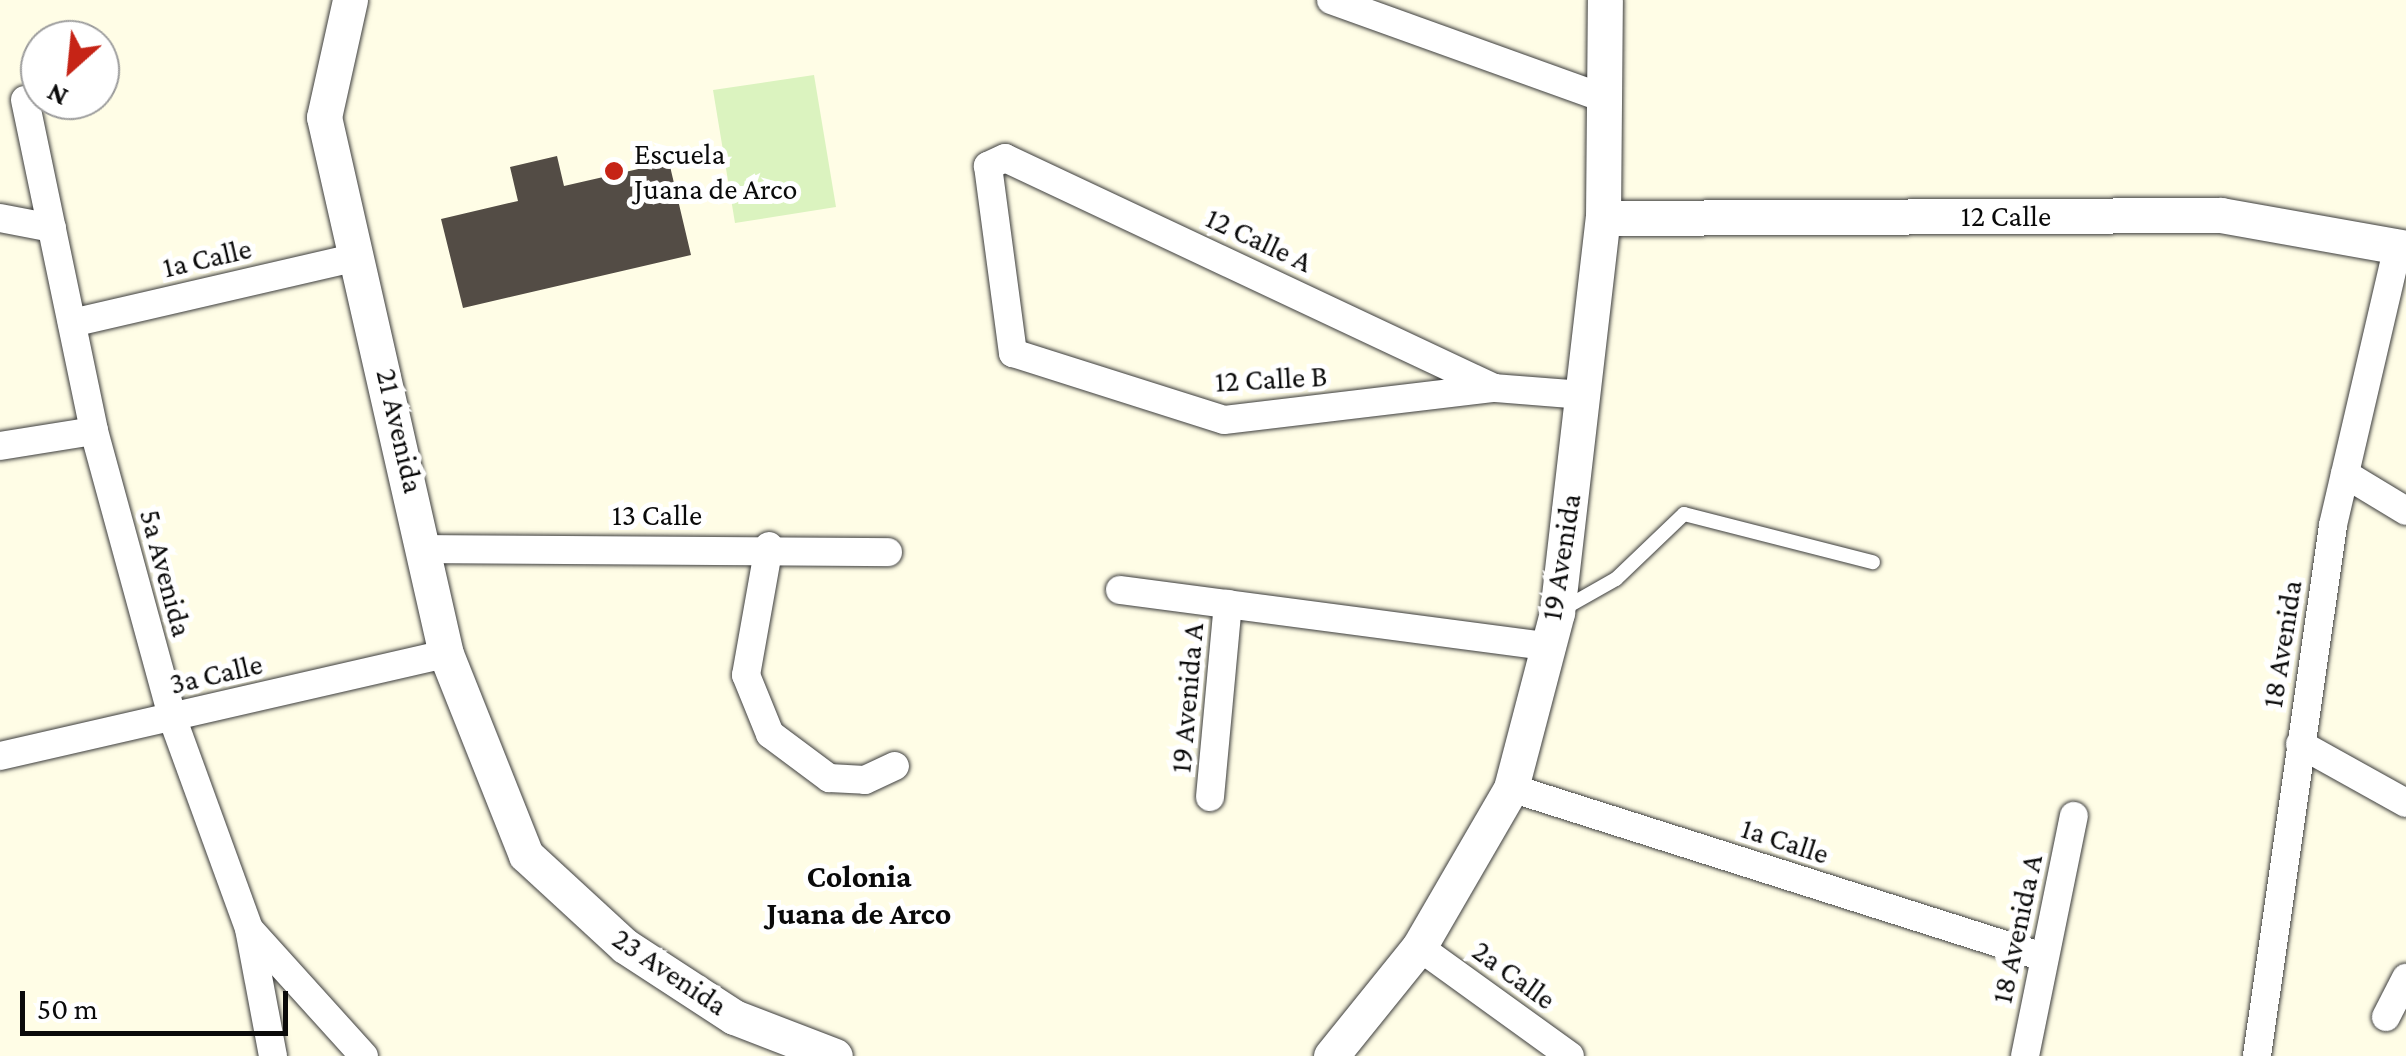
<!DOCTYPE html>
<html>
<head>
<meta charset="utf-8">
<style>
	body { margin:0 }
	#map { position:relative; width:2406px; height:1056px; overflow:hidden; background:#fffde6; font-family:"Crimson Pro",serif }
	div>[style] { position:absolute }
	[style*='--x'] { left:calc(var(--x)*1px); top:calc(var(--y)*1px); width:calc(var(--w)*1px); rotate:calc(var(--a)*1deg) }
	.pitch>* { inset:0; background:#dbf3bf }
	.building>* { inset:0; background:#534c45 }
	.roads { filter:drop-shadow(0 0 2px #3d3d3d) drop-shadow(0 0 2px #3d3d3d) }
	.service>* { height:14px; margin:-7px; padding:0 7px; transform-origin:7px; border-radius:7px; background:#fff }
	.minor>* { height:28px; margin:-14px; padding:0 14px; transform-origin:14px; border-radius:14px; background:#fff }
	.tertiary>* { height:35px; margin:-17.5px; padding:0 17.5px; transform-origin:17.5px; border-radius:17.5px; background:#fff }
	.dots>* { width:28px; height:28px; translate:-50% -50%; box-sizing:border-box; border:5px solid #fff; border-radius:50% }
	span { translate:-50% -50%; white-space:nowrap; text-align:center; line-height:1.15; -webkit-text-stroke:10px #fff; paint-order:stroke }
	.poi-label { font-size:30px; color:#0a0a0a }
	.left { translate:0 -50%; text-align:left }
	.street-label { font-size:30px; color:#0a0a0a }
	.neighbourhood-label { font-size:32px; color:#0a0a0a; font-weight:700 }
	.north { position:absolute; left:20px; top:20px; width:100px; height:100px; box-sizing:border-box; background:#fff; border:2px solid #9d9d9d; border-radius:50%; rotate:207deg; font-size:28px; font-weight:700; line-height:40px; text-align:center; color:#0a0a0a }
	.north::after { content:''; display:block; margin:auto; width:35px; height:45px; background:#c62416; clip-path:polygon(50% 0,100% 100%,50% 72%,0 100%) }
	.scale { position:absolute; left:20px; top:991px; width:268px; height:45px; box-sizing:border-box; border:5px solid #0a0a0a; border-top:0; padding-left:12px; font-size:30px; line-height:35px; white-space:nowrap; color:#0a0a0a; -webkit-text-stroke:8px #fff; paint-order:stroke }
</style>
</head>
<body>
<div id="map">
	<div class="pitch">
		<i style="clip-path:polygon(814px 75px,836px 207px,735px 223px,713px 90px)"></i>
	</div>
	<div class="building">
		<i style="clip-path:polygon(557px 156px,564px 186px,669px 162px,691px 255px,463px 308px,441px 219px,518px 201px,510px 167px)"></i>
	</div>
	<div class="roads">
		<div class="service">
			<i style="--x:1563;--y:609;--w:61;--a:-29.5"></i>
			<i style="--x:1616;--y:579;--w:94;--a:-43.7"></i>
			<i style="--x:1684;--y:514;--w:195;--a:14.3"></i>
		</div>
		<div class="minor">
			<i style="--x:1331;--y:0;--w:292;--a:19.8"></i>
			<i style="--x:25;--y:100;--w:338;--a:78.2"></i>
			<i style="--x:94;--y:431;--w:296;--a:74.7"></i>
			<i style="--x:172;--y:717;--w:226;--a:70"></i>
			<i style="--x:249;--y:929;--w:129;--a:79.3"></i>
			<i style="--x:0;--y:218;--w:53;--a:10.9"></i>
			<i style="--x:72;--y:323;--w:294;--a:-13"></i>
			<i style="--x:1494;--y:388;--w:540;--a:-154.81"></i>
			<i style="--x:1005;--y:158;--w:19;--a:155"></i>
			<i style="--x:988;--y:166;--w:189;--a:82.4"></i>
			<i style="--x:1013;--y:353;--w:221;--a:17.6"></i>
			<i style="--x:1224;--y:420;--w:272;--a:-6.8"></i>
			<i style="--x:1494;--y:388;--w:88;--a:4.5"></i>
			<i style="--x:0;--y:446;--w:95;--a:-9.1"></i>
			<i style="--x:2345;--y:474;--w:71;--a:31.2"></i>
			<i style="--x:769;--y:546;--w:131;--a:100.1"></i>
			<i style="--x:746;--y:675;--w:64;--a:67.9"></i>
			<i style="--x:770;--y:734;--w:74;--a:36.7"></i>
			<i style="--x:829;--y:778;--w:36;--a:3"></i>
			<i style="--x:865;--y:780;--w:33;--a:-25"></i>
			<i style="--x:428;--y:549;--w:460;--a:0.4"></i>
			<i style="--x:1120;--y:590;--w:429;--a:7.5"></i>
			<i style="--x:2300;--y:744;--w:121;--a:29.1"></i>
			<i style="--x:0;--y:756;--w:458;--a:-12.9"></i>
			<i style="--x:1511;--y:788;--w:555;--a:17.62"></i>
			<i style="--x:1210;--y:797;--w:194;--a:-84.7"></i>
			<i style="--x:250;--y:930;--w:170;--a:47.9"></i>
			<i style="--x:1419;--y:947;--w:186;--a:35.8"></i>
			<i style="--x:2386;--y:1017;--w:44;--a:-62.9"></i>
			<i style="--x:2025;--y:1056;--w:245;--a:-78.5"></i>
			<i style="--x:2257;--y:1056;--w:536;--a:-81.85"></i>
			<i style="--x:2333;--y:525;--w:286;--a:-76.9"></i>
		</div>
		<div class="tertiary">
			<i style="--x:350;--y:0;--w:120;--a:102.5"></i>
			<i style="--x:324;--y:117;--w:551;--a:77.2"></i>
			<i style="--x:446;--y:654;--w:216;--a:68.3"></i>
			<i style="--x:526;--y:855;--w:134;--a:42.6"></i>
			<i style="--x:625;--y:946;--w:130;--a:33.1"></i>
			<i style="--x:734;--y:1017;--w:108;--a:21.1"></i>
			<i style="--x:1603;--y:218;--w:618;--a:-0.28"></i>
			<i style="--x:2221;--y:215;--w:188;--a:10.1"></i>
			<i style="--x:1331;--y:1056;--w:140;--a:-51.1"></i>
			<i style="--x:1419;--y:947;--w:184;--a:-59.9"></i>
			<i style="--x:1511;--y:788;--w:181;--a:-75.3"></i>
			<i style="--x:1557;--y:613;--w:398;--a:-83.4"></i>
			<i style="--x:1603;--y:218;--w:218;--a:-89.5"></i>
		</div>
	</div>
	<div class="dots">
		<i style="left:614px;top:171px;background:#c62416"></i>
	</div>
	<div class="poi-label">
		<span class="left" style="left:634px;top:171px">Escuela<br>Juana de Arco</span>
	</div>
	<div class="street-label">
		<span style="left:2006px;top:216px">12 Calle</span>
		<span style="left:1259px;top:240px;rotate:25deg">12 Calle A</span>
		<span style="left:207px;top:258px;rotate:-13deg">1a Calle</span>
		<span style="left:1271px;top:379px;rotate:-3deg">12 Calle B</span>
		<span style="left:400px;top:431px;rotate:77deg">21 Avenida</span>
		<span style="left:657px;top:515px">13 Calle</span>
		<span style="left:1561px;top:557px;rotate:-81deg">19 Avenida</span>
		<span style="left:166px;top:573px;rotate:75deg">5a Avenida</span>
		<span style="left:2282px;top:644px;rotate:-81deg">18 Avenida</span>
		<span style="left:216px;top:674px;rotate:-13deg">3a Calle</span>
		<span style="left:1187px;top:698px;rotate:-85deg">19 Avenida A</span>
		<span style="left:1785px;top:841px;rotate:18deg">1a Calle</span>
		<span style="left:2017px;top:929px;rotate:-78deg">18 Avenida A</span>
		<span style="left:670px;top:972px;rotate:34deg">23 Avenida</span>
		<span style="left:1514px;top:975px;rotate:36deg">2a Calle</span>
	</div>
	<div class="neighbourhood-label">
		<span style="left:859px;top:895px">Colonia<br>Juana de Arco</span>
	</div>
	<div class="north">N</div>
	<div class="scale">50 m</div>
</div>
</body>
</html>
